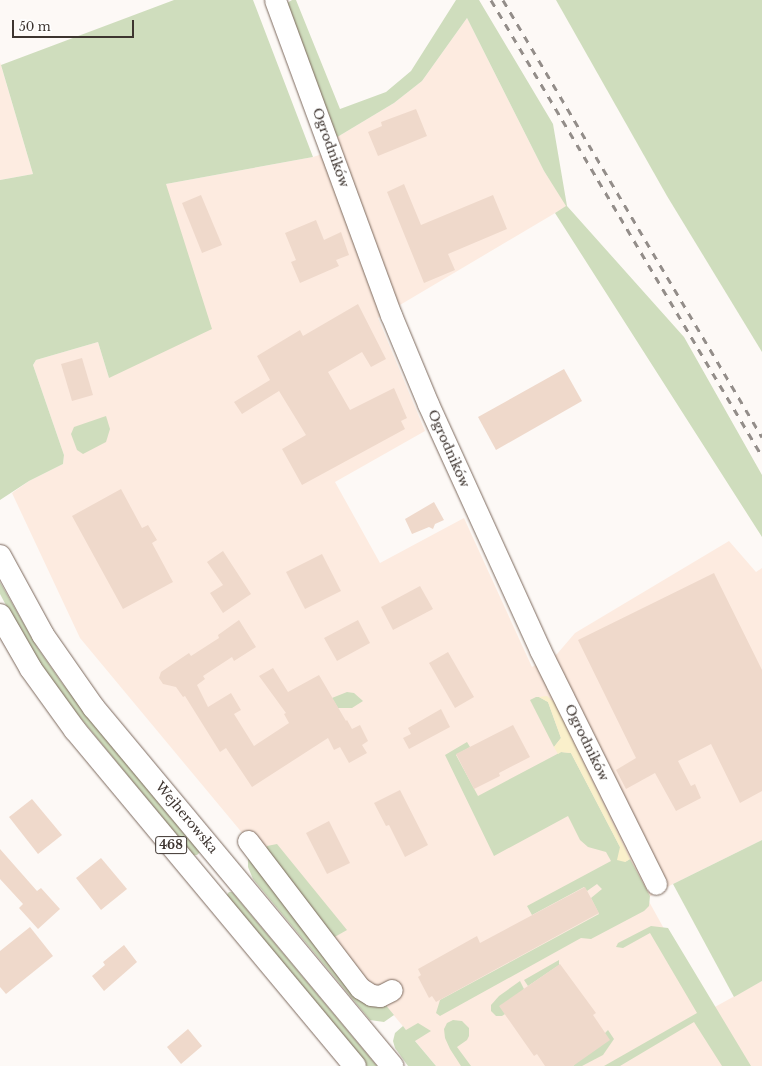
<!DOCTYPE html>
<html>
<head>
<meta charset="utf-8">
<style>
	body { margin:0 }
	#map { position:relative; width:762px; height:1066px; overflow:hidden; background:#fdf9f6; font-family:"Libre Baskerville",serif }
	div>[style] { position:absolute }
	[style*='--x'] { left:calc(var(--x)*1px); top:calc(var(--y)*1px); width:calc(var(--w)*1px); rotate:calc(var(--a)*1deg) }
	.built>* { inset:0; background:#fdebe0 }
	.industrial>* { inset:0; background:#fdece1 }
	.green>* { inset:0; background:#cfddbd }
	.sand>* { inset:0; background:#faf0cb }
	.building>* { inset:0; background:#efd9cb }
	.roads { filter:drop-shadow(0 0 1px #7c695d) drop-shadow(0 0 1px #7c695d) }
	.minor>* { height:21px; margin:-10.5px; padding:0 10.5px; transform-origin:10.5px; border-radius:10.5px; background:#fff }
	.major>* { height:22px; margin:-11px; padding:0 11px; transform-origin:11px; border-radius:11px; background:#fff }
	.rail>* { height:3px; margin-top:-1.5px; transform-origin:0; background:repeating-linear-gradient(90deg,#938d89 0 7px,transparent 0 14px) }
	span { translate:-50% -50%; white-space:nowrap; text-align:center; line-height:1.15; -webkit-text-stroke:4px #fff; paint-order:stroke }
	.shield-label span { padding:1px 3px; background:#fff; border:1px solid; border-radius:3px; -webkit-text-stroke-width:0 }
	.shield-label { font-size:12px; color:#3d342f; font-weight:700 }
	.street-label { font-size:13px; color:#3d342f }
	.scale { position:absolute; left:12px; top:20px; width:122px; height:18px; box-sizing:border-box; border:2px solid #3d342f; border-top:0; padding-left:5px; font-size:12px; line-height:14px; white-space:nowrap; color:#3d342f; -webkit-text-stroke:3px #fff; paint-order:stroke }
</style>
</head>
<body>
<div id="map">
	<div class="built">
		<i style="clip-path:polygon(467px 18px,544px 171px,567px 206px,378px 318px,425px 431px,335px 482px,380px 563px,464px 518px,532px 667px,557px 654px,575px 633px,729px 541px,756px 572px,762px 568px,762px 840px,673px 884px,647px 898px,693px 981px,713px 1008px,762px 981px,762px 1066px,436px 1066px,80px 638px,12px 493px,29px 481px,63px 464px,64px 455px,33px 365px,36px 360px,98px 342px,109px 378px,166px 184px,313px 157px,337px 149px,334px 139px,394px 103px,422px 81px)"></i>
	</div>
	<div class="industrial">
		<i style="clip-path:polygon(0 62px,33px 174px,0 180px)"></i>
	</div>
	<div class="green">
		<i style="clip-path:polygon(174px 0,253px 0,313px 157px,166px 184px,212px 329px,109px 378px,98px 342px,36px 360px,33px 365px,64px 455px,63px 464px,29px 481px,0 500px,0 180px,33px 174px,1px 65px)"></i>
		<i style="clip-path:polygon(292px 0,296px 0,340px 109px,386px 92px,411px 71px,456px 0,479px 0,553px 124px,567px 206px,684px 337px,762px 475px,762px 537px,555px 213px,566px 206px,544px 171px,467px 18px,422px 81px,394px 103px,334px 139px,287px 3px)"></i>
		<i style="clip-path:polygon(556px 0,762px 0,762px 352px,667px 196px)"></i>
		<i style="clip-path:polygon(106px 416px,110px 429px,106px 442px,83px 454px,77px 450px,71px 434px,74px 427px)"></i>
		<i style="clip-path:polygon(0 582px,37px 647px,62px 683px,200px 852px,197px 855px,193px 855px,65px 699px,37px 659px,8px 609px,0 594px)"></i>
		<i style="clip-path:polygon(347px 692px,354px 693px,363px 701px,352px 708px,338px 708px,332px 698px)"></i>
		<i style="clip-path:polygon(536px 697px,539px 697px,548px 702px,561px 738px,554px 747px,530px 700px)"></i>
		<i style="clip-path:polygon(467px 742px,470px 747px,456px 755px,478px 796px,561px 752px,571px 753px,620px 847px,625px 862px,630px 859px,650px 896px,649px 906px,644px 911px,591px 939px,581px 938px,440px 1016px,436px 1013px,440px 1000px,599px 914px,591px 898px,602px 889px,597px 884px,587px 891px,584px 887px,532px 915px,527px 906px,611px 861px,606px 852px,588px 847px,580px 840px,568px 816px,494px 856px,445px 755px)"></i>
		<i style="clip-path:polygon(762px 840px,762px 981px,734px 997px,673px 884px)"></i>
		<i style="clip-path:polygon(277px 844px,347px 930px,331px 939px,394px 1015px,384px 1022px,370px 1020px,253px 879px,248px 867px,248px 854px,265px 854px,267px 846px)"></i>
		<i style="clip-path:polygon(229px 892px,232px 892px,377px 1066px,367px 1066px,226px 896px)"></i>
		<i style="clip-path:polygon(651px 926px,668px 928px,751px 1066px,722px 1066px,694px 1022px,620px 1066px,604px 1066px,697px 1013px,650px 933px,623px 948px,616px 947px,618px 943px)"></i>
		<i style="clip-path:polygon(559px 960px,559px 965px,528px 986px,524px 980px)"></i>
		<i style="clip-path:polygon(520px 981px,524px 989px,505px 1014px,502px 1016px,496px 1016px,491px 1011px,491px 1005px,499px 996px)"></i>
		<i style="clip-path:polygon(453px 1020px,462px 1021px,469px 1028px,469px 1036px,467px 1040px,457px 1047px,471px 1066px,461px 1066px,450px 1049px,445px 1038px,444px 1029px,447px 1023px)"></i>
		<i style="clip-path:polygon(418px 1023px,431px 1031px,415px 1041px,436px 1066px,408px 1066px,395px 1048px,393px 1041px,395px 1033px,403px 1026px,406px 1030px)"></i>
		<i style="clip-path:polygon(608px 1030px,614px 1039px,603px 1055px,582px 1066px,573px 1066px)"></i>
	</div>
	<div class="sand">
		<i style="clip-path:polygon(547px 696px,554px 702px,630px 859px,625px 862px,617px 860px,620px 847px,571px 753px,561px 752px,558px 754px,554px 747px,561px 738px,548px 702px,539px 697px)"></i>
	</div>
	<div class="building">
		<i style="clip-path:polygon(416px 109px,427px 136px,378px 156px,368px 132px,382px 126px,381px 122px)"></i>
		<i style="clip-path:polygon(404px 184px,421px 225px,493px 195px,507px 229px,448px 254px,455px 270px,424px 283px,387px 192px)"></i>
		<i style="clip-path:polygon(201px 195px,222px 245px,202px 253px,182px 203px)"></i>
		<i style="clip-path:polygon(316px 220px,324px 240px,341px 232px,349px 255px,336px 260px,339px 266px,300px 283px,291px 262px,296px 260px,285px 233px)"></i>
		<i style="clip-path:polygon(358px 304px,386px 359px,371px 367px,362px 352px,328px 372px,350px 410px,394px 388px,407px 418px,401px 421px,405px 429px,302px 485px,282px 449px,306px 435px,279px 391px,242px 414px,234px 402px,270px 380px,257px 356px,300px 330px,303px 336px)"></i>
		<i style="clip-path:polygon(82px 358px,93px 395px,72px 401px,61px 364px)"></i>
		<i style="clip-path:polygon(564px 369px,582px 401px,496px 450px,478px 417px)"></i>
		<i style="clip-path:polygon(121px 489px,142px 528px,148px 525px,157px 540px,152px 543px,173px 582px,123px 609px,72px 516px)"></i>
		<i style="clip-path:polygon(434px 502px,444px 520px,435px 524px,433px 529px,429px 527px,412px 534px,405px 519px)"></i>
		<i style="clip-path:polygon(223px 551px,251px 594px,223px 613px,210px 593px,223px 585px,207px 562px)"></i>
		<i style="clip-path:polygon(322px 554px,341px 591px,305px 609px,286px 572px)"></i>
		<i style="clip-path:polygon(714px 573px,762px 670px,762px 791px,740px 803px,711px 744px,678px 761px,691px 786px,695px 784px,701px 798px,676px 811px,655px 773px,626px 789px,616px 770px,636px 758px,578px 640px)"></i>
		<i style="clip-path:polygon(420px 586px,433px 609px,393px 630px,381px 607px)"></i>
		<i style="clip-path:polygon(239px 620px,256px 647px,234px 661px,232px 657px,203px 676px,205px 679px,197px 685px,208px 707px,231px 693px,241px 710px,234px 714px,254px 746px,289px 723px,284px 714px,286px 713px,259px 676px,273px 668px,288px 692px,319px 675px,346px 721px,347px 720px,352px 729px,360px 725px,368px 741px,362px 745px,367px 753px,349px 763px,340px 747px,334px 750px,328px 738px,252px 787px,226px 748px,220px 752px,185px 696px,183px 697px,176px 687px,163px 684px,159px 678px,161px 672px,189px 653px,191px 656px,219px 638px,218px 635px)"></i>
		<i style="clip-path:polygon(358px 620px,370px 643px,337px 661px,324px 638px)"></i>
		<i style="clip-path:polygon(448px 652px,474px 697px,455px 708px,429px 663px)"></i>
		<i style="clip-path:polygon(441px 709px,450px 727px,409px 749px,403px 738px,411px 734px,408px 728px)"></i>
		<i style="clip-path:polygon(513px 725px,530px 757px,499px 773px,500px 776px,474px 789px,456px 754px)"></i>
		<i style="clip-path:polygon(400px 790px,428px 845px,405px 857px,389px 825px,386px 826px,374px 803px)"></i>
		<i style="clip-path:polygon(32px 799px,62px 835px,38px 854px,9px 817px)"></i>
		<i style="clip-path:polygon(329px 821px,350px 863px,327px 874px,306px 833px)"></i>
		<i style="clip-path:polygon(0 849px,37px 891px,41px 888px,60px 909px,38px 929px,19px 908px,23px 904px,0 879px)"></i>
		<i style="clip-path:polygon(101px 858px,127px 889px,101px 910px,76px 878px)"></i>
		<i style="clip-path:polygon(585px 887px,599px 913px,436px 1002px,432px 996px,429px 998px,418px 977px,421px 975px,418px 969px,477px 936px,480px 943px)"></i>
		<i style="clip-path:polygon(30px 927px,53px 956px,6px 994px,0 987px,0 951px)"></i>
		<i style="clip-path:polygon(124px 945px,137px 962px,104px 991px,92px 976px,105px 965px,103px 962px)"></i>
		<i style="clip-path:polygon(560px 964px,596px 1013px,593px 1015px,610px 1040px,573px 1066px,545px 1066px,537px 1054px,534px 1056px,499px 1006px)"></i>
		<i style="clip-path:polygon(188px 1029px,202px 1046px,181px 1064px,167px 1047px)"></i>
	</div>
	<div class="roads">
		<div class="minor">
			<i style="--x:275;--y:0;--w:336;--a:69.8"></i>
			<i style="--x:391;--y:315;--w:96;--a:67.4"></i>
			<i style="--x:428;--y:404;--w:270;--a:65.5"></i>
			<i style="--x:540;--y:650;--w:261;--a:63.6"></i>
			<i style="--x:248;--y:841;--w:185;--a:52.7"></i>
			<i style="--x:360;--y:988;--w:13;--a:32"></i>
			<i style="--x:371;--y:995;--w:9;--a:6"></i>
			<i style="--x:380;--y:996;--w:13;--a:-27"></i>
		</div>
		<div class="major">
			<i style="--x:0;--y:556;--w:90;--a:61.4"></i>
			<i style="--x:43;--y:635;--w:89;--a:55.1"></i>
			<i style="--x:94;--y:708;--w:466;--a:50.2"></i>
			<i style="--x:0;--y:615;--w:62;--a:60.1"></i>
			<i style="--x:31;--y:669;--w:75;--a:54.2"></i>
			<i style="--x:75;--y:730;--w:437;--a:50.2"></i>
		</div>
	</div>
	<div class="rail">
		<i style="--x:491;--y:0;--w:530;--a:59.28"></i>
		<i style="--x:503;--y:0;--w:508;--a:59.35"></i>
	</div>
	<div class="shield-label">
		<span style="left:171px;top:845px">468</span>
	</div>
	<div class="street-label">
		<span style="left:330px;top:148px;rotate:70deg">Ogrodników</span>
		<span style="left:448px;top:449px;rotate:66deg">Ogrodników</span>
		<span style="left:586px;top:743px;rotate:64deg">Ogrodników</span>
		<span style="left:186px;top:818px;rotate:50deg">Wejherowska</span>
	</div>
	<div class="scale">50 m</div>
</div>
</body>
</html>
